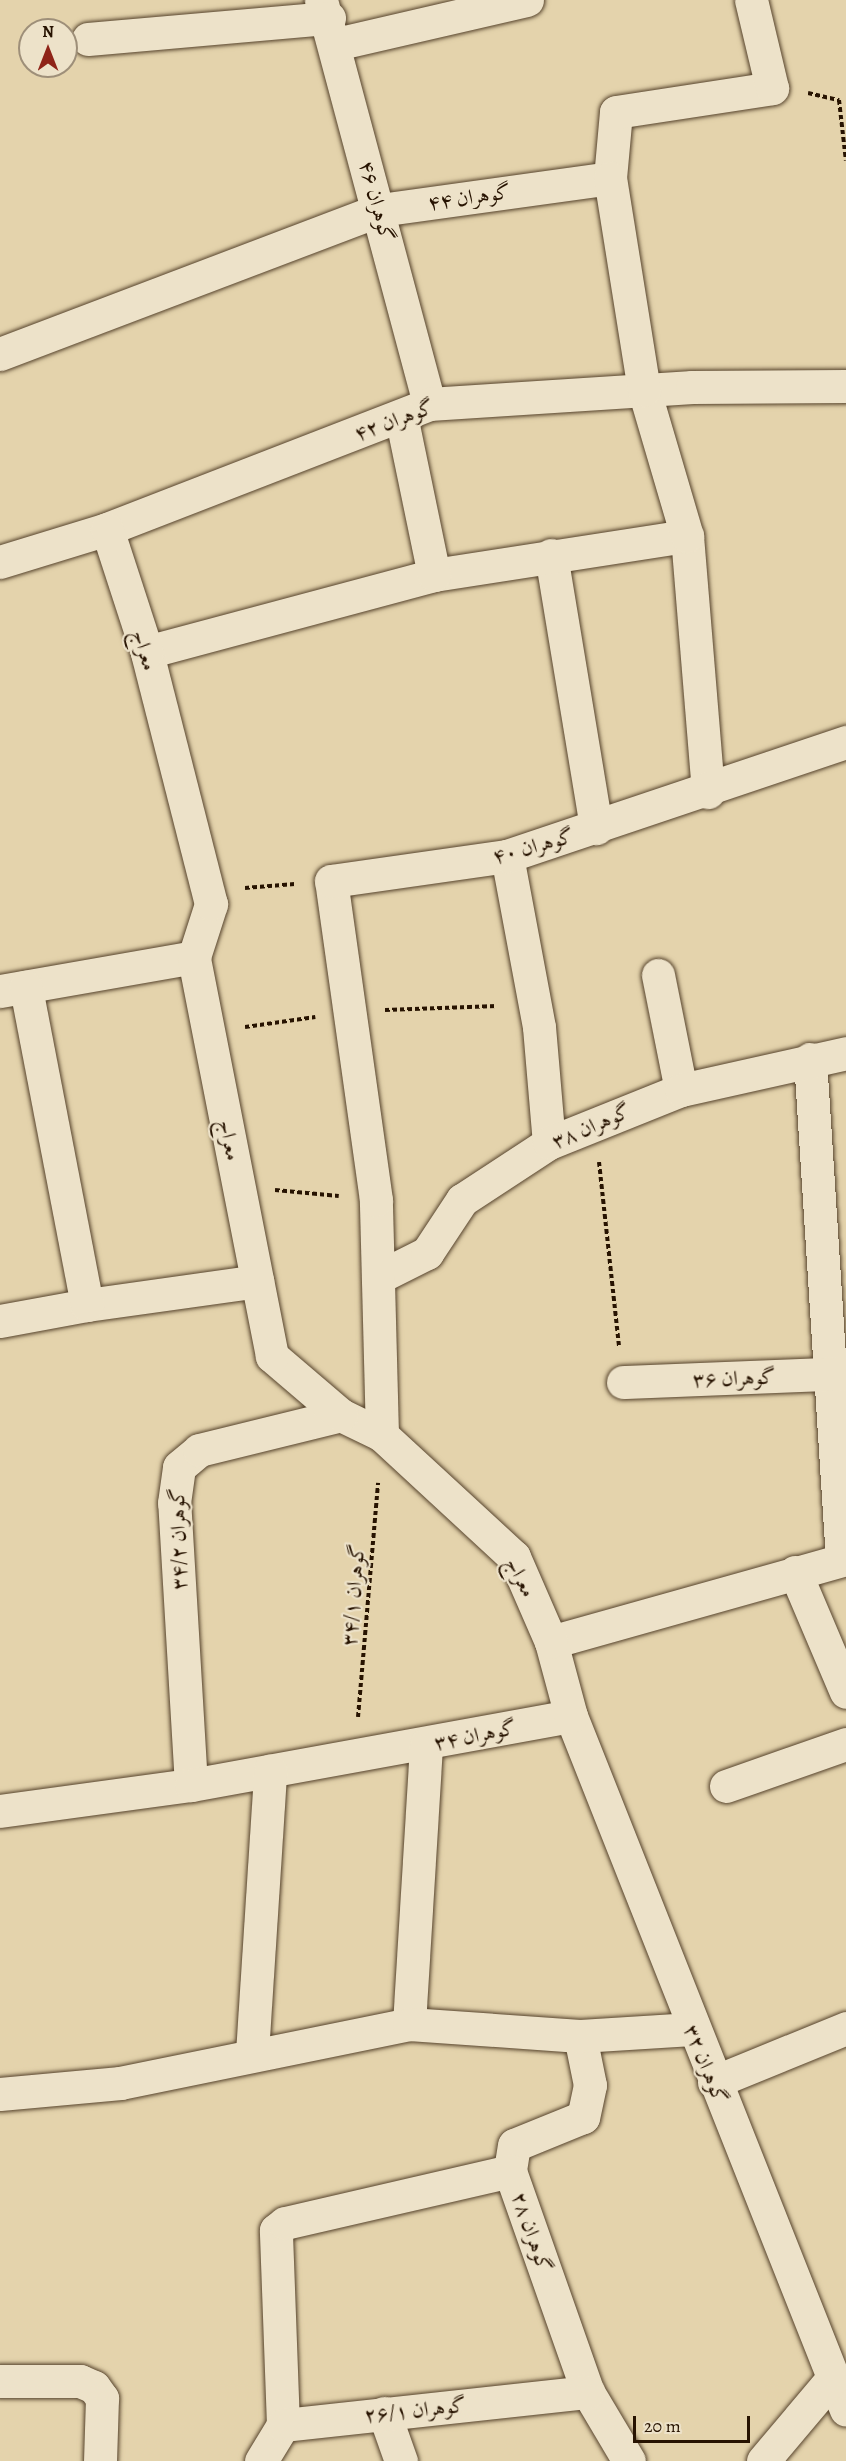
<!DOCTYPE html>
<html>
<head>
<meta charset="utf-8">
<style>
	body { margin:0 }
	#map { position:relative; width:846px; height:2461px; overflow:hidden; background:#e4d3ac; font-family:Alegreya,Amiri,serif }
	div>[style] { position:absolute }
	[style*='--x'] { left:calc(var(--x)*1px); top:calc(var(--y)*1px); width:calc(var(--w)*1px); rotate:calc(var(--a)*1deg) }
	.path>* { height:4px; margin-top:-2px; transform-origin:0; background:repeating-linear-gradient(90deg,#271301 0 4.5px,transparent 0 7.5px) }
	.roads { filter:drop-shadow(0 0 2px #56432c) drop-shadow(0 0 2px #56432c) }
	.minor>* { height:33px; margin:-16.5px; padding:0 16.5px; transform-origin:16.5px; border-radius:16.5px; background:#ede2c9 }
	span { translate:-50% -50%; white-space:nowrap; text-align:center; line-height:1.15; -webkit-text-stroke:4.5px #ede2c9; paint-order:stroke }
	.street-label { font-size:21px; color:#271301 }
	.north { position:absolute; left:18px; top:18px; width:60px; height:60px; box-sizing:border-box; background:#ede2c9; border:2px solid #9e8f79; border-radius:50%; rotate:0deg; font-size:16px; font-weight:700; line-height:24px; text-align:center; color:#271301 }
	.north::after { content:''; display:block; margin:auto; width:21px; height:27px; background:#8f2418; clip-path:polygon(50% 0,100% 100%,50% 72%,0 100%) }
	.scale { position:absolute; left:633px; top:2416px; width:117px; height:27px; box-sizing:border-box; border:3px solid #271301; border-top:0; padding-left:8px; font-size:18px; line-height:21px; white-space:nowrap; color:#271301; -webkit-text-stroke:4px #ede2c9; paint-order:stroke }
</style>
</head>
<body>
<div id="map">
	<div class="path">
		<i style="--x:808;--y:93;--w:32;--a:13"></i>
		<i style="--x:839;--y:100;--w:61;--a:83.5"></i>
		<i style="--x:245;--y:888;--w:50;--a:-4.6"></i>
		<i style="--x:385;--y:1010;--w:112;--a:-2"></i>
		<i style="--x:245;--y:1027;--w:71;--a:-8.1"></i>
		<i style="--x:599;--y:1162;--w:185;--a:83.8"></i>
		<i style="--x:275;--y:1190;--w:64;--a:5.4"></i>
		<i style="--x:358;--y:1717;--w:235;--a:-85.1"></i>
	</div>
	<div class="roads">
		<div class="minor">
			<i style="--x:321;--y:0;--w:418;--a:75"></i>
			<i style="--x:88;--y:39;--w:242;--a:-5"></i>
			<i style="--x:336;--y:44;--w:196;--a:-13"></i>
			<i style="--x:0;--y:354;--w:406;--a:-20.8"></i>
			<i style="--x:380;--y:210;--w:232;--a:-7.9"></i>
			<i style="--x:610;--y:178;--w:66;--a:-84.8"></i>
			<i style="--x:616;--y:112;--w:158;--a:-8.7"></i>
			<i style="--x:772;--y:88;--w:90;--a:-103.4"></i>
			<i style="--x:687;--y:536;--w:257;--a:85.3"></i>
			<i style="--x:551;--y:555;--w:277;--a:80.6"></i>
			<i style="--x:0;--y:562;--w:112;--a:-17.1"></i>
			<i style="--x:107;--y:529;--w:345;--a:-21.2"></i>
			<i style="--x:429;--y:404;--w:264;--a:-3.7"></i>
			<i style="--x:692;--y:387;--w:154;--a:-0.4"></i>
			<i style="--x:434;--y:575;--w:256;--a:-8.8"></i>
			<i style="--x:687;--y:536;--w:152;--a:-106.4"></i>
			<i style="--x:644;--y:390;--w:215;--a:-99.1"></i>
			<i style="--x:147;--y:652;--w:297;--a:-15"></i>
			<i style="--x:434;--y:575;--w:162;--a:-101.7"></i>
			<i style="--x:507;--y:856;--w:174;--a:79.4"></i>
			<i style="--x:539;--y:1027;--w:116;--a:85.1"></i>
			<i style="--x:658;--y:975;--w:117;--a:78.7"></i>
			<i style="--x:0;--y:991;--w:197;--a:-9.9"></i>
			<i style="--x:810;--y:1059;--w:501;--a:86.34"></i>
			<i style="--x:379;--y:1277;--w:54;--a:-26.6"></i>
			<i style="--x:427;--y:1253;--w:64;--a:-56.6"></i>
			<i style="--x:462;--y:1200;--w:104;--a:-33.2"></i>
			<i style="--x:549;--y:1143;--w:142;--a:-21.9"></i>
			<i style="--x:681;--y:1090;--w:169;--a:-12.6"></i>
			<i style="--x:87;--y:1305;--w:172;--a:-8"></i>
			<i style="--x:0;--y:1321;--w:88;--a:-10.4"></i>
			<i style="--x:87;--y:1305;--w:324;--a:-100.9"></i>
			<i style="--x:623;--y:1382;--w:223;--a:-2.3"></i>
			<i style="--x:382;--y:1435;--w:235;--a:-91.5"></i>
			<i style="--x:376;--y:1200;--w:322;--a:-98"></i>
			<i style="--x:331;--y:881;--w:178;--a:-8.1"></i>
			<i style="--x:507;--y:856;--w:358;--a:-18.6"></i>
			<i style="--x:795;--y:1572;--w:130;--a:67"></i>
			<i style="--x:551;--y:1642;--w:306;--a:-15.7"></i>
			<i style="--x:571;--y:1716;--w:746;--a:68.38"></i>
			<i style="--x:191;--y:1785;--w:283;--a:-93.4"></i>
			<i style="--x:174;--y:1503;--w:36;--a:-82"></i>
			<i style="--x:179;--y:1467;--w:26;--a:-40"></i>
			<i style="--x:199;--y:1450;--w:146;--a:-13.8"></i>
			<i style="--x:726;--y:1786;--w:127;--a:-19.3"></i>
			<i style="--x:0;--y:1811;--w:193;--a:-7.8"></i>
			<i style="--x:191;--y:1785;--w:386;--a:-10.3"></i>
			<i style="--x:571;--y:1716;--w:77;--a:-105.1"></i>
			<i style="--x:551;--y:1642;--w:93;--a:-113.5"></i>
			<i style="--x:514;--y:1557;--w:180;--a:-137.3"></i>
			<i style="--x:382;--y:1435;--w:46;--a:-154"></i>
			<i style="--x:341;--y:1415;--w:91;--a:-139.5"></i>
			<i style="--x:272;--y:1356;--w:407;--a:-101.1"></i>
			<i style="--x:194;--y:957;--w:56;--a:-72.2"></i>
			<i style="--x:211;--y:904;--w:260;--a:-104.3"></i>
			<i style="--x:147;--y:652;--w:129;--a:-108"></i>
			<i style="--x:409;--y:2024;--w:280;--a:-86.5"></i>
			<i style="--x:580;--y:2036;--w:50;--a:78.5"></i>
			<i style="--x:590;--y:2085;--w:33;--a:102"></i>
			<i style="--x:583;--y:2117;--w:74;--a:157.9"></i>
			<i style="--x:514;--y:2145;--w:26;--a:99"></i>
			<i style="--x:510;--y:2171;--w:234;--a:70.6"></i>
			<i style="--x:588;--y:2392;--w:80;--a:59.3"></i>
			<i style="--x:252;--y:2053;--w:283;--a:-86.3"></i>
			<i style="--x:714;--y:2082;--w:143;--a:-22.2"></i>
			<i style="--x:0;--y:2094;--w:121;--a:-5.2"></i>
			<i style="--x:120;--y:2083;--w:295;--a:-11.5"></i>
			<i style="--x:409;--y:2024;--w:171;--a:4"></i>
			<i style="--x:580;--y:2036;--w:112;--a:-3.6"></i>
			<i style="--x:0;--y:2381;--w:80;--a:0"></i>
			<i style="--x:80;--y:2381;--w:15;--a:23"></i>
			<i style="--x:94;--y:2387;--w:14;--a:54"></i>
			<i style="--x:102;--y:2398;--w:63;--a:91.8"></i>
			<i style="--x:384;--y:2413;--w:51;--a:70.5"></i>
			<i style="--x:283;--y:2425;--w:195;--a:-92.1"></i>
			<i style="--x:276;--y:2230;--w:11;--a:-38"></i>
			<i style="--x:285;--y:2223;--w:231;--a:-13"></i>
			<i style="--x:261;--y:2461;--w:42;--a:-58.6"></i>
			<i style="--x:283;--y:2425;--w:307;--a:-6.2"></i>
			<i style="--x:763;--y:2461;--w:109;--a:-49.9"></i>
		</div>
	</div>
	<div class="street-label">
		<span style="left:469px;top:197px;rotate:-8deg">گوهران ۴۴</span>
		<span style="left:377px;top:201px;rotate:75deg">گوهران ۴۶</span>
		<span style="left:394px;top:420px;rotate:-20deg">گوهران ۴۲</span>
		<span style="left:145px;top:650px;rotate:74deg">معراج</span>
		<span style="left:533px;top:846px;rotate:-15deg">گوهران ۴۰</span>
		<span style="left:591px;top:1126px;rotate:-23deg">گوهران ۳۸</span>
		<span style="left:230px;top:1140px;rotate:79deg">معراج</span>
		<span style="left:734px;top:1378px;rotate:-2deg">گوهران ۳۶</span>
		<span style="left:178px;top:1539px;rotate:-91deg">گوهران ۳۴/۲</span>
		<span style="left:521px;top:1577px;rotate:63deg">معراج</span>
		<span style="left:353px;top:1595px;rotate:-85deg">گوهران ۳۴/۱</span>
		<span style="left:475px;top:1735px;rotate:-11deg">گوهران ۳۴</span>
		<span style="left:706px;top:2064px;rotate:68deg">گوهران ۳۲</span>
		<span style="left:532px;top:2232px;rotate:71deg">گوهران ۲۸</span>
		<span style="left:415px;top:2410px;rotate:-6deg">گوهران ۲۶/۱</span>
	</div>
	<div class="north">N</div>
	<div class="scale">20 m</div>
</div>
</body>
</html>
